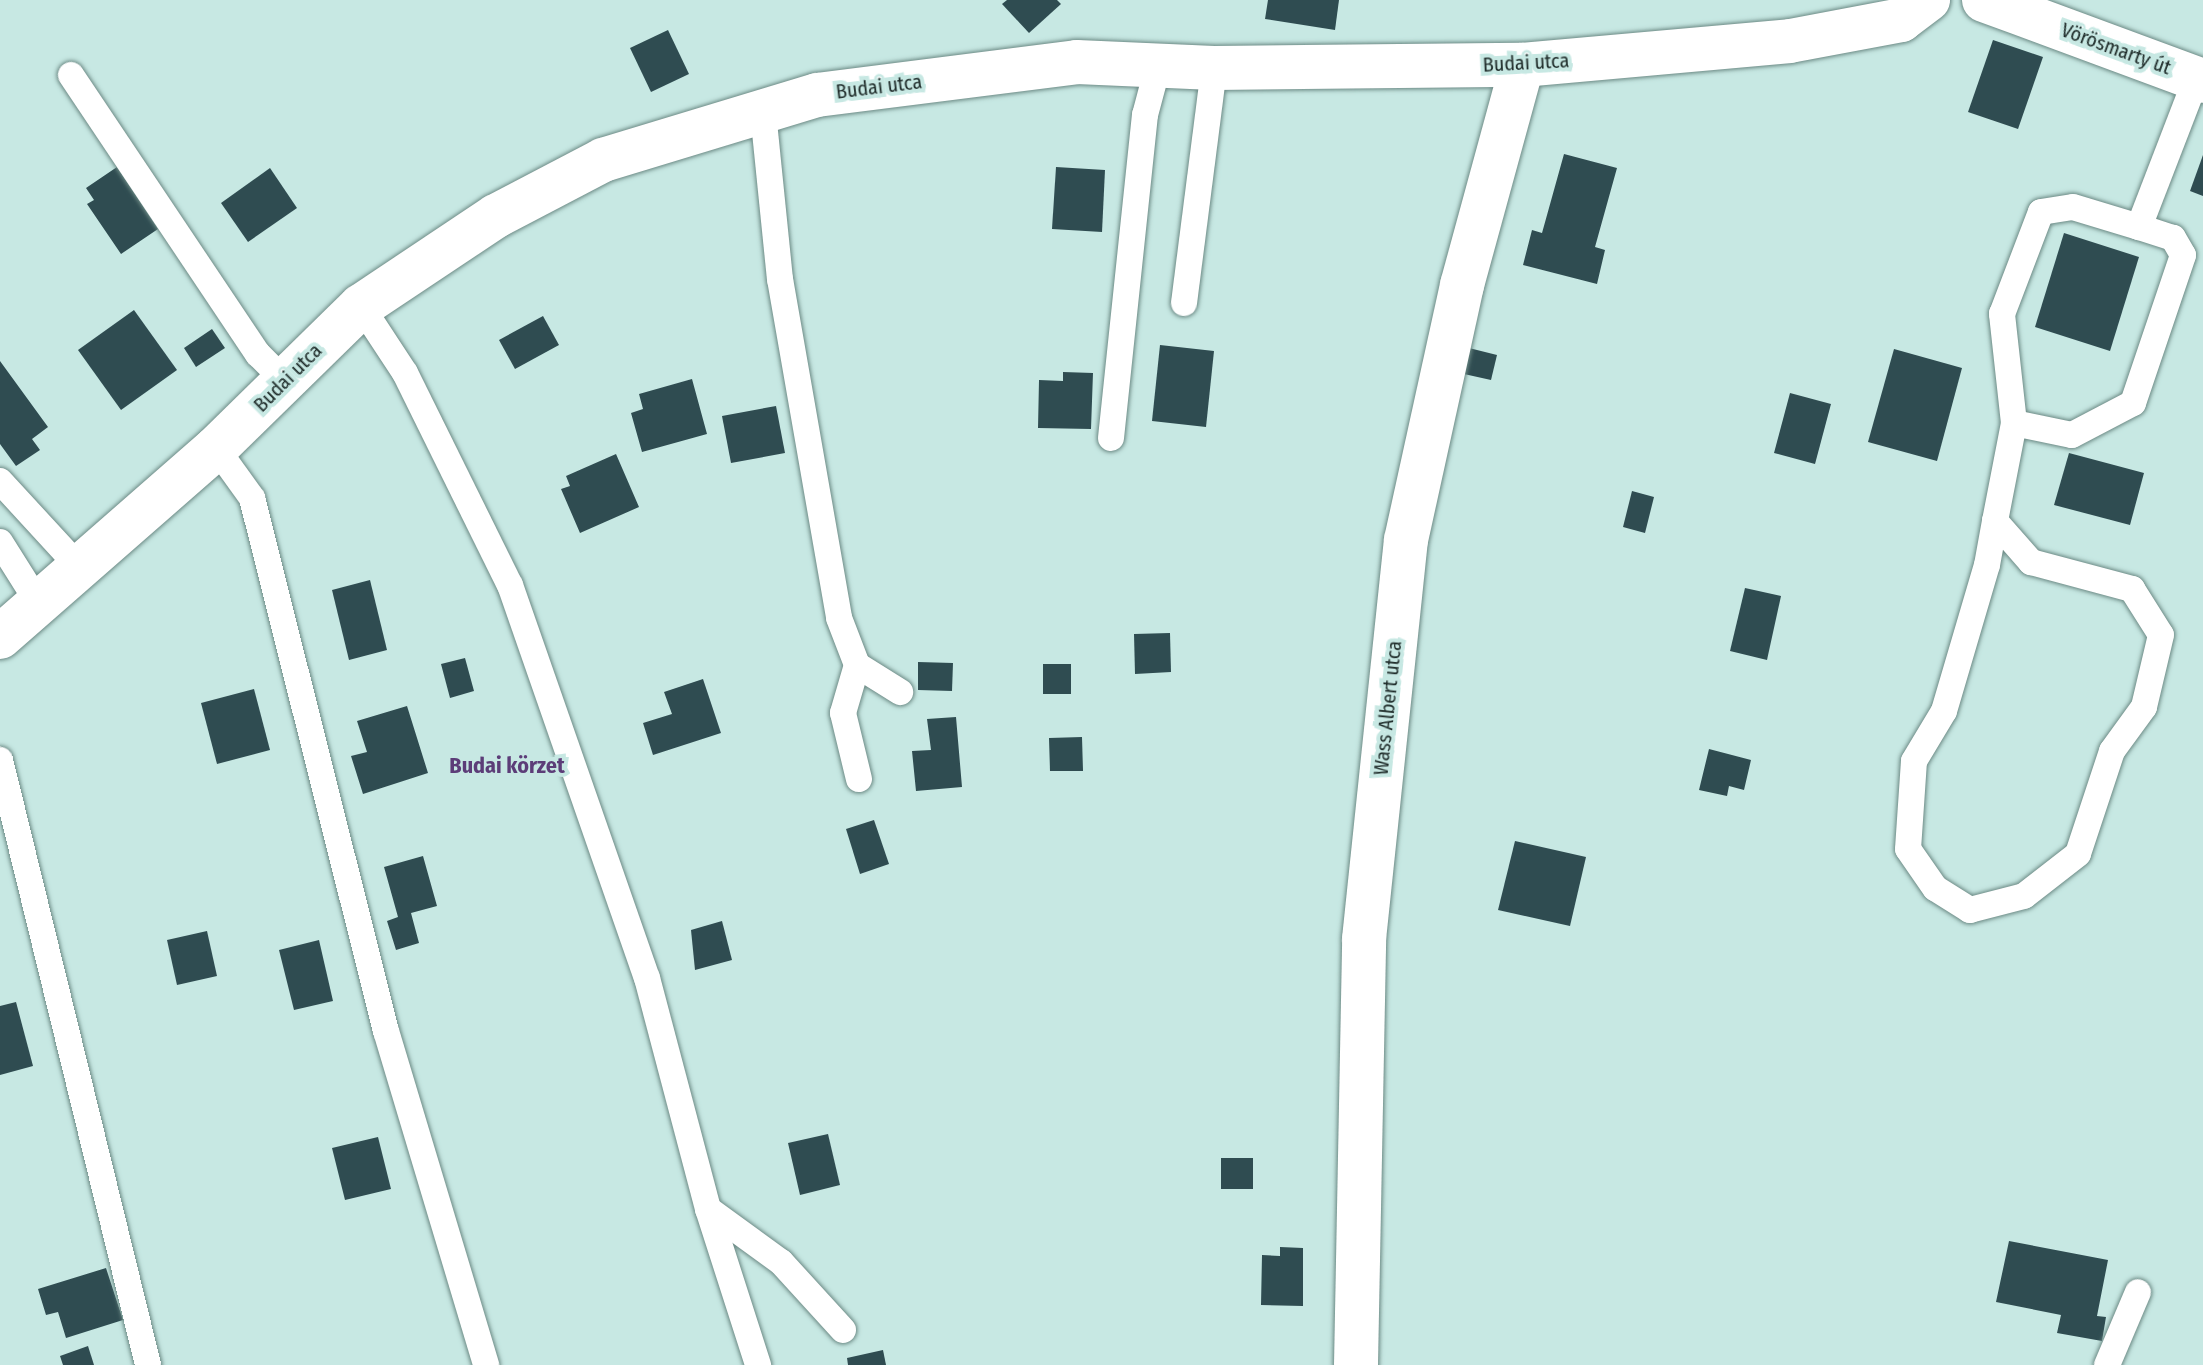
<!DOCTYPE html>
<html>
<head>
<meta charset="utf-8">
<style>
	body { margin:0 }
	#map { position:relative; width:2203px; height:1365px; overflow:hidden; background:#c7e8e3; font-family:"Fira Sans Condensed",sans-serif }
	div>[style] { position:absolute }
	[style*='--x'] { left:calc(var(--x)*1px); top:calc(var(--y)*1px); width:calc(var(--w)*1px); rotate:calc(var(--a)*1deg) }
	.building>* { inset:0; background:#2f4c51 }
	.roads { filter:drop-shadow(0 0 2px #6c8a85) drop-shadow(0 0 2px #6c8a85) }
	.service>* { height:26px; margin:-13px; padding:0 13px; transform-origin:13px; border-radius:13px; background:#fff }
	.minor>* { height:44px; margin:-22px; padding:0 22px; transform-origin:22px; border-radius:22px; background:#fff }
	.tertiary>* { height:44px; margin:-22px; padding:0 22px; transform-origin:22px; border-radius:22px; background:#fff }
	span { translate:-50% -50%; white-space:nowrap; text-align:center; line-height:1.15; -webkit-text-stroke:8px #c7e8e3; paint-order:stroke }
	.street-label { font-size:20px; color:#202d2b }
	.neighbourhood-label { font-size:22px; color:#5c3d78; font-weight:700 }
</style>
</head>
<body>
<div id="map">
	<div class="building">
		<i style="clip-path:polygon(1007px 0,1057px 0,1061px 4px,1029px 33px,1002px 4px)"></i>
		<i style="clip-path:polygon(1268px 0,1339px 0,1335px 30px,1265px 19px)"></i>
		<i style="clip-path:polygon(668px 30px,689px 74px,651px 92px,630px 48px)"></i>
		<i style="clip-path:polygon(1993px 40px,2043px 57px,2018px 129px,1968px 112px)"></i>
		<i style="clip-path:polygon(1564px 154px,1617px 168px,1595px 247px,1605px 250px,1597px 284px,1523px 265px,1532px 230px,1542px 233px)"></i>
		<i style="clip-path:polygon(2203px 155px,2203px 196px,2190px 191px)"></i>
		<i style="clip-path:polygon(117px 167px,158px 229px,121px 254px,87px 204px,94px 200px,86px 188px)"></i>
		<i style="clip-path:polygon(1056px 167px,1105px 170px,1102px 232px,1052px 229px)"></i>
		<i style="clip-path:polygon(270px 168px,297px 208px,248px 242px,221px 203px)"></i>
		<i style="clip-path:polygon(2064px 233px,2139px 257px,2110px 351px,2035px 327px)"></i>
		<i style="clip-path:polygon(134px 310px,177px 370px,121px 410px,78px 350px)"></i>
		<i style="clip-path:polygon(543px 316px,559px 345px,515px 369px,499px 340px)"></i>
		<i style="clip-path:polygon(212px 329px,225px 348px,196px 367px,184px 348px)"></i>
		<i style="clip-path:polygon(1160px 345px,1214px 351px,1206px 427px,1152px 421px)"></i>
		<i style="clip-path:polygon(1469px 348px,1497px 355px,1491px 380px,1464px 374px)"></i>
		<i style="clip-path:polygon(1894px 349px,1962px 368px,1937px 461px,1868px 442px)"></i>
		<i style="clip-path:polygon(0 361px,48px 427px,32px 439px,40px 450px,16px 466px,0 444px)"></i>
		<i style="clip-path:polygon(1063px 372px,1093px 373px,1091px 429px,1038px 428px,1039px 380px,1063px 381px)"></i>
		<i style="clip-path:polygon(692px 379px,707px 434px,642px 452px,631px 413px,643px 409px,639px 394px)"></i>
		<i style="clip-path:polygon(1790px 393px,1831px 404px,1815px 464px,1774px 453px)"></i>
		<i style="clip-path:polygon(776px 406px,785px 453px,731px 463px,722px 416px)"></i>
		<i style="clip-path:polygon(2069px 453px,2144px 473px,2130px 525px,2054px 505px)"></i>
		<i style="clip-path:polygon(616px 454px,639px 507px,580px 533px,561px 489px,570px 486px,566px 476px)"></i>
		<i style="clip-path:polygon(1632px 491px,1654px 497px,1645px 533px,1623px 527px)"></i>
		<i style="clip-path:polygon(370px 580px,387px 650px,349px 660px,332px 590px)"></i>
		<i style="clip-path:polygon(1745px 588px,1781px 596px,1767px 660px,1730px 651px)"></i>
		<i style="clip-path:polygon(1170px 633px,1171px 672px,1135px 674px,1134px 634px)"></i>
		<i style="clip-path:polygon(465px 658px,474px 691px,450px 698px,441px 664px)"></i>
		<i style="clip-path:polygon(918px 662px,953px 663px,952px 691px,918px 690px)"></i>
		<i style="clip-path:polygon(1043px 664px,1071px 664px,1071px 694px,1043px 694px)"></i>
		<i style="clip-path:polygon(703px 679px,721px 733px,653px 755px,643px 723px,672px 714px,664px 692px)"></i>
		<i style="clip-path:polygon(254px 689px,270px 750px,217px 764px,201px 703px)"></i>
		<i style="clip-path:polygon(407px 706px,428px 773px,363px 794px,351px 756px,367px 752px,357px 721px)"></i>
		<i style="clip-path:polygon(956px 717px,962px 787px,916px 791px,912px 751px,931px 750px,927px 719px)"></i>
		<i style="clip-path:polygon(1082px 737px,1083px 771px,1050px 771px,1049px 738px)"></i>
		<i style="clip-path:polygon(1709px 749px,1751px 760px,1744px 790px,1729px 786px,1727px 796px,1699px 790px)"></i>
		<i style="clip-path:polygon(874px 820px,889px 864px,860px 874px,846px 829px)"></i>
		<i style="clip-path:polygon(1515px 841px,1586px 857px,1570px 926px,1498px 910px)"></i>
		<i style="clip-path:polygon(423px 856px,437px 906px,411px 913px,419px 943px,396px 950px,387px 921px,398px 917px,384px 867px)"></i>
		<i style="clip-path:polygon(722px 921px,732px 960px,695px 970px,691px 930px)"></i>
		<i style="clip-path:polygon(207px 931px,217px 976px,177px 985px,167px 940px)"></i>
		<i style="clip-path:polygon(319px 940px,333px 1001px,294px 1010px,279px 950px)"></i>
		<i style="clip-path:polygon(16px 1002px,33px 1066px,0 1075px,0 1006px)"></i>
		<i style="clip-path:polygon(828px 1134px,840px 1185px,800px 1195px,788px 1143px)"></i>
		<i style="clip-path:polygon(378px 1137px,391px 1189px,345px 1200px,332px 1148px)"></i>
		<i style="clip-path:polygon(1221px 1158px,1253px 1158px,1253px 1189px,1221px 1189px)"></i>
		<i style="clip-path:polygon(2009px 1241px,2108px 1260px,2097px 1316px,2106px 1317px,2102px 1341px,2057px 1333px,2061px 1315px,1996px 1302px)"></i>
		<i style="clip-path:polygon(1280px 1247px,1303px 1248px,1303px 1306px,1261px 1305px,1262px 1255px,1280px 1256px)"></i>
		<i style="clip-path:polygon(106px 1268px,123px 1320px,66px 1338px,58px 1312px,46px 1315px,38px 1289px)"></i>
		<i style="clip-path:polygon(88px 1346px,94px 1365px,63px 1365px,60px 1356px)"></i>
		<i style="clip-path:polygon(883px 1350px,886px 1365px,848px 1365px,847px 1358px)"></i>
	</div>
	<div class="roads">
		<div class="service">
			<i style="--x:71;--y:75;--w:336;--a:56.2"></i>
			<i style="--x:258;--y:354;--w:38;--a:45"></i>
			<i style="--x:763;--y:112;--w:168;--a:84.2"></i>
			<i style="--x:780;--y:279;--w:344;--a:80.1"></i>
			<i style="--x:839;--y:618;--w:50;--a:69"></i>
			<i style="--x:857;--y:665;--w:51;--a:32.1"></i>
			<i style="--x:1184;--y:303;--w:237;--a:-82.7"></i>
			<i style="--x:361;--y:306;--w:80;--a:56.7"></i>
			<i style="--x:405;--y:373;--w:237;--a:63.7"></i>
			<i style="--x:510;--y:585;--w:416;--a:70.8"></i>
			<i style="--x:647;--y:978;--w:239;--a:75.2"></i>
			<i style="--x:708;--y:1209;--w:90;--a:36"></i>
			<i style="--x:781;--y:1262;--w:92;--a:47.6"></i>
			<i style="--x:2014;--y:423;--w:59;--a:11.7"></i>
			<i style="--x:2072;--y:435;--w:69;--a:-27.7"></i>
			<i style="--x:2133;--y:403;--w:156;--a:-71.3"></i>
			<i style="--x:2183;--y:255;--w:20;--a:-120"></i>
			<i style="--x:2173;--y:238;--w:36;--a:-162"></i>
			<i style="--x:1111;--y:438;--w:325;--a:-84"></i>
			<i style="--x:1145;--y:115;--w:51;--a:-75.1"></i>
			<i style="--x:216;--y:448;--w:62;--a:54.2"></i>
			<i style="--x:252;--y:498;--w:550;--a:75.89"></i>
			<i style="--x:386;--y:1031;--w:349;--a:73.3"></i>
			<i style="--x:0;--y:481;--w:118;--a:47.4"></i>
			<i style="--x:1995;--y:521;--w:55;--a:48.7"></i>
			<i style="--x:2031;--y:562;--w:105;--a:15"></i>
			<i style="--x:2132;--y:589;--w:54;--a:57.8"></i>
			<i style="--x:2161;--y:635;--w:74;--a:103.3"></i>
			<i style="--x:2144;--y:707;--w:54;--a:126"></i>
			<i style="--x:2112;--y:751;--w:108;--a:108.3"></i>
			<i style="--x:2078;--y:854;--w:68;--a:142.1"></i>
			<i style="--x:2024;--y:896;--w:56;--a:165.5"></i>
			<i style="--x:1970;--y:910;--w:41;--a:-147.8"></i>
			<i style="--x:1935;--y:888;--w:47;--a:-124.7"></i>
			<i style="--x:1908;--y:849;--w:88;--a:-86.1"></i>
			<i style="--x:1914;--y:761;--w:58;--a:-59"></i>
			<i style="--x:1944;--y:711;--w:152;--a:-73.6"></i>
			<i style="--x:1987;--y:565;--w:45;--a:-79.7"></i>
			<i style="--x:1995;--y:521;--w:100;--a:-79"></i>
			<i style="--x:2014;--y:423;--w:110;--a:-96.3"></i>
			<i style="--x:2002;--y:314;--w:109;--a:-69.1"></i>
			<i style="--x:2041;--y:212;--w:32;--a:-9"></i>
			<i style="--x:2073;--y:207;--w:69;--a:16.9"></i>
			<i style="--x:2139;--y:227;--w:159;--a:-68.9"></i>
			<i style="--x:0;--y:542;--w:73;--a:57.8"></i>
			<i style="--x:857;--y:665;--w:50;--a:106.3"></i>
			<i style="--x:843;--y:713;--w:68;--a:76.4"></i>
			<i style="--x:0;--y:760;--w:623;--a:76.25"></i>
			<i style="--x:708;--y:1209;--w:164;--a:72.2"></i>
			<i style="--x:2107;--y:1365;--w:79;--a:-67"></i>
		</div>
		<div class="minor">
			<i style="--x:0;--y:637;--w:287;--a:-41.2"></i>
			<i style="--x:216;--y:448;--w:203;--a:-44.4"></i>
			<i style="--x:361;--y:306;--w:162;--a:-33.7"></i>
			<i style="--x:496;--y:216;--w:121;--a:-27.6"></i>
			<i style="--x:603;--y:160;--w:224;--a:-16.9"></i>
			<i style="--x:817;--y:95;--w:262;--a:-7.2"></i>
			<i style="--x:1077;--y:62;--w:137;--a:2.5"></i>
			<i style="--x:1214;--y:68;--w:308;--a:-0.6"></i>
			<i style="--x:1522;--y:65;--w:269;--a:-5.1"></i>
			<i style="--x:1790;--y:41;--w:113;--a:-10.7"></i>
			<i style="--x:1901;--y:20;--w:34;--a:-37"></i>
			<i style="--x:1356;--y:1365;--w:426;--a:-88.9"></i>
			<i style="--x:1364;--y:939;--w:401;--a:-84"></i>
			<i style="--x:1406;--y:540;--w:261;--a:-77.6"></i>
			<i style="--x:1462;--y:285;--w:228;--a:-74.7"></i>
		</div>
		<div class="tertiary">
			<i style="--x:1984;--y:0;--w:233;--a:20.3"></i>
		</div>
	</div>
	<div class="street-label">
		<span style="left:2116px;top:49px;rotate:20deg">Vörösmarty út</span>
		<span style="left:1526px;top:63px;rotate:-3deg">Budai utca</span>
		<span style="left:879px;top:87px;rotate:-7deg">Budai utca</span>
		<span style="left:288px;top:378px;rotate:-45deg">Budai utca</span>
		<span style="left:1388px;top:708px;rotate:-84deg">Wass Albert utca</span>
	</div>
	<div class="neighbourhood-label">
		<span style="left:507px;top:766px">Budai körzet</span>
	</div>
</div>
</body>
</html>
